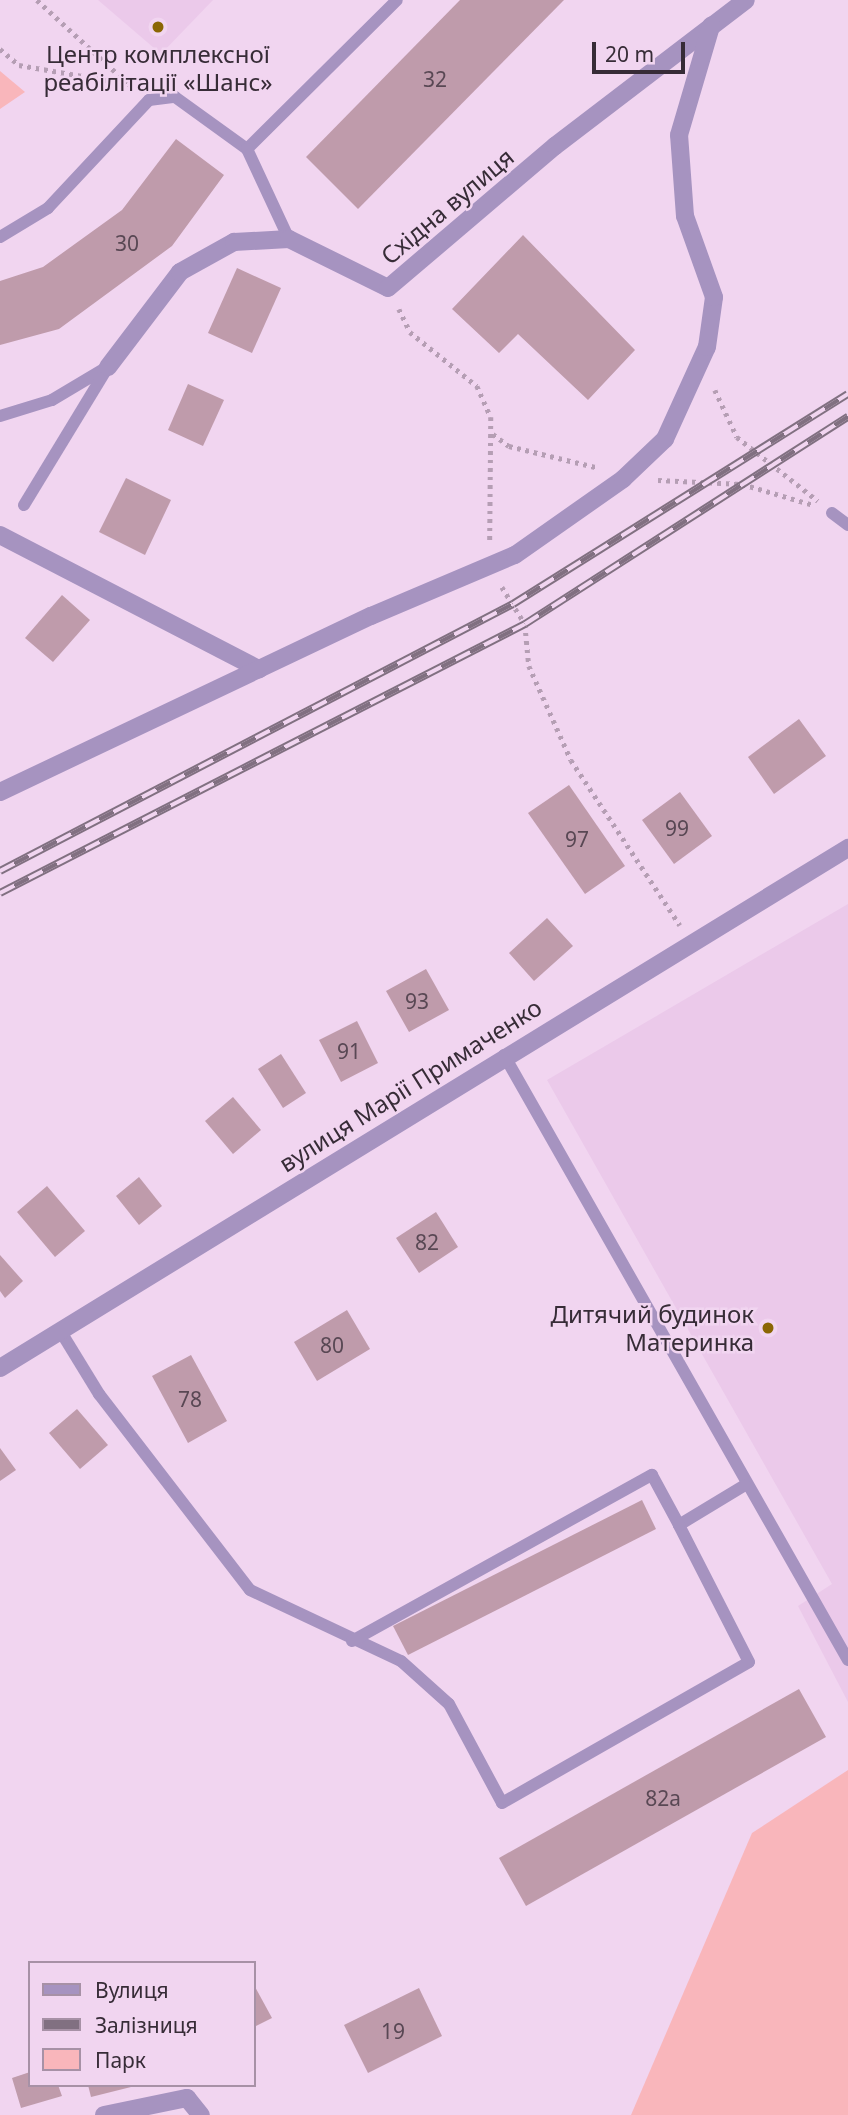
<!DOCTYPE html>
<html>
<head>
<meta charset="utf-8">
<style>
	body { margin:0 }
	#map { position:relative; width:848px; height:2115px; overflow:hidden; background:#f1d5f0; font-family:"Noto Sans",sans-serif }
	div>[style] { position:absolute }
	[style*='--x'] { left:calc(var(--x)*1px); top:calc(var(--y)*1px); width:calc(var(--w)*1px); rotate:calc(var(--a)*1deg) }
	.built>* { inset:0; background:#ebc9ea }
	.green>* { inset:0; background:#f9b6bb }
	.building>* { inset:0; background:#bf9bab }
	.path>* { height:4.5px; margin-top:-2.25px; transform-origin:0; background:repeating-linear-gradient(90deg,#b59eb4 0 3.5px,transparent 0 8.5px) }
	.service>* { height:12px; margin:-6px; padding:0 6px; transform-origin:6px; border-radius:6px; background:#a693c0 }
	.minor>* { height:18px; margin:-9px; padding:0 9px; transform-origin:9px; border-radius:9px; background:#a693c0 }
	.rail>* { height:8px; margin-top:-4px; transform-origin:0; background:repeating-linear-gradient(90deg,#f1d5f0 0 16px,#817081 0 32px); box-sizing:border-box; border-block:2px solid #817081 }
	.dots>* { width:19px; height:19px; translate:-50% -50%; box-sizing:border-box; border:4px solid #f1d5f0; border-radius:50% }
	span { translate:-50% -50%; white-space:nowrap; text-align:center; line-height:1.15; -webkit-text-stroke:5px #f1d5f0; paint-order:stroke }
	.number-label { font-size:21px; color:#594854 }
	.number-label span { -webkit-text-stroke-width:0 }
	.poi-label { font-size:24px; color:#372c37 }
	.right { translate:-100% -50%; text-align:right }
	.street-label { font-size:24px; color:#372c37 }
	.legend { position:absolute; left:28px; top:1961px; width:228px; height:126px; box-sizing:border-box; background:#f1d5f0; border:2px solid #a791a6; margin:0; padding:9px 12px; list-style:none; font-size:21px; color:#372c37 }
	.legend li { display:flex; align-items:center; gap:14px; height:35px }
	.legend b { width:35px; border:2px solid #a791a6 }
	.scale { position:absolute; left:592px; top:42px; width:93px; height:32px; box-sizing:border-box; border:4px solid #372c37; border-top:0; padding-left:9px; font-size:21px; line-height:24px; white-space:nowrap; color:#372c37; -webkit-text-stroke:5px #f1d5f0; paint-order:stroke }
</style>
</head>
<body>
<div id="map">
	<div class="built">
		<i style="clip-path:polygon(98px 0,213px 0,161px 54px)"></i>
		<i style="clip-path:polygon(848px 904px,848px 1702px,798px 1606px,832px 1584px,547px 1080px)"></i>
	</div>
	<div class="green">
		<i style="clip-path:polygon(0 71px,25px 92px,0 109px)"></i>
		<i style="clip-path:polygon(848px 1770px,848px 2115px,631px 2115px,752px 1833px)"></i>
	</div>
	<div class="building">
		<i style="clip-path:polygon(460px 0,564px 0,358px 209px,306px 157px)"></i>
		<i style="clip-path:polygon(176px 139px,224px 175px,172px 246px,59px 329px,0 345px,0 281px,43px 267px,122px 210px)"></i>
		<i style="clip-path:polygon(523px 235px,635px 350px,588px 400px,518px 334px,499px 353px,452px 309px)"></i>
		<i style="clip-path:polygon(237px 268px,281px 288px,252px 353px,208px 333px)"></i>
		<i style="clip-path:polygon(188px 384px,224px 400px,203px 446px,168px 430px)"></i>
		<i style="clip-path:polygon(126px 478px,171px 500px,145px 555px,99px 532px)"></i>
		<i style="clip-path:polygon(62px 595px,90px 620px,53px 662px,25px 638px)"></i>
		<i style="clip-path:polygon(799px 719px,826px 756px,774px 794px,748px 757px)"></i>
		<i style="clip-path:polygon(569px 785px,625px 866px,585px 894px,528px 813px)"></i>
		<i style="clip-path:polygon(680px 792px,712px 836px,674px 864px,642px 820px)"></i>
		<i style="clip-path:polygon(547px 918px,573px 946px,534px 981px,509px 953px)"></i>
		<i style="clip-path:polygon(426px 969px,449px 1010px,409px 1032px,386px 991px)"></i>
		<i style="clip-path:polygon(357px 1021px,378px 1063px,341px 1082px,319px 1040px)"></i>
		<i style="clip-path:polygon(281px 1054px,306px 1093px,283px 1108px,258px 1069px)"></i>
		<i style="clip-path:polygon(233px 1097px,261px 1130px,233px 1154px,205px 1121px)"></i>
		<i style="clip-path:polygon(139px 1177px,162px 1206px,139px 1225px,116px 1196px)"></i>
		<i style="clip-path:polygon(47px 1186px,85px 1231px,55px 1257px,17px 1212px)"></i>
		<i style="clip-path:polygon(436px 1212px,458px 1247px,419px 1273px,396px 1238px)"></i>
		<i style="clip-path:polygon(0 1255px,23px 1281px,5px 1298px,0 1291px)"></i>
		<i style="clip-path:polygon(347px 1310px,370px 1349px,317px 1381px,294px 1342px)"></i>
		<i style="clip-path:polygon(191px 1355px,227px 1421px,188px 1443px,152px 1376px)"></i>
		<i style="clip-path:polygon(77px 1409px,108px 1445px,80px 1469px,49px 1433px)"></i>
		<i style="clip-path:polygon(0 1448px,16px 1470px,0 1481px)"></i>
		<i style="clip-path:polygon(642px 1500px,656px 1529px,408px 1655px,393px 1626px)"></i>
		<i style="clip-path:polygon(799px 1689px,826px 1737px,526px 1906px,499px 1858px)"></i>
		<i style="clip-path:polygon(254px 1985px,272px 2018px,254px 2027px)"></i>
		<i style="clip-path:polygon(419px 1988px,442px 2036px,368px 2073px,344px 2025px)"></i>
		<i style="clip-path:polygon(30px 2072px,30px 2085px,58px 2085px,62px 2096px,21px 2108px,12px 2078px)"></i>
		<i style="clip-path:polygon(88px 2085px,135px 2085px,135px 2086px,91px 2097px)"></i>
	</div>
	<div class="path">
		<i style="--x:37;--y:0;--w:129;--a:42.5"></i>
		<i style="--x:0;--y:49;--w:25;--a:40"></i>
		<i style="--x:19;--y:65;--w:111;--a:9.9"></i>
		<i style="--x:399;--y:309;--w:25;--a:64"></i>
		<i style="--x:410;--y:332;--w:86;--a:38.9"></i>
		<i style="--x:477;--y:386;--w:34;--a:66"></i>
		<i style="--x:491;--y:417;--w:123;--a:90.5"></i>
		<i style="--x:715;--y:390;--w:52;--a:64.9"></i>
		<i style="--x:737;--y:437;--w:103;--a:38.3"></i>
		<i style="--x:493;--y:434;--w:20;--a:37"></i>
		<i style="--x:509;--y:446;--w:93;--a:13.7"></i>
		<i style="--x:658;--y:480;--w:84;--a:2.7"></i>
		<i style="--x:742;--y:484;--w:75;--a:16.3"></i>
		<i style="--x:502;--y:587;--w:44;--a:58.1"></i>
		<i style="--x:525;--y:624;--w:42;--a:84.6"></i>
		<i style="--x:529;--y:666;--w:103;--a:65.9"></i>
		<i style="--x:571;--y:760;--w:198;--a:56.6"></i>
	</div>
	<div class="service">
		<i style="--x:247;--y:149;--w:211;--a:-44.8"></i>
		<i style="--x:0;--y:237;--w:56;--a:-31.1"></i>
		<i style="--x:48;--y:208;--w:148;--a:-46.9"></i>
		<i style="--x:149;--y:100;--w:26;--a:-7"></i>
		<i style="--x:175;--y:97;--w:89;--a:35.8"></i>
		<i style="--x:247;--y:149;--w:99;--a:65"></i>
		<i style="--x:0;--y:416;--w:54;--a:-17.1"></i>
		<i style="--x:52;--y:400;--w:61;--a:-30.8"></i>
		<i style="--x:24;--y:505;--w:162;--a:-58.7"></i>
		<i style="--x:832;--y:513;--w:20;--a:37"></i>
		<i style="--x:504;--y:1055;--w:696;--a:60.38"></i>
		<i style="--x:61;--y:1332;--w:73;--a:58.5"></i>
		<i style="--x:99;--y:1394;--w:247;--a:52.4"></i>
		<i style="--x:250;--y:1590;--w:167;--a:25.2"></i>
		<i style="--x:401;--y:1661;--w:64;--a:41.9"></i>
		<i style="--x:449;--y:1704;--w:112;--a:61.8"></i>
		<i style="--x:502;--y:1803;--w:284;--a:-29.7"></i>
		<i style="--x:749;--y:1662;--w:154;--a:-117.1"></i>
		<i style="--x:679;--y:1525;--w:77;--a:-31.2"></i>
		<i style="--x:352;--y:1641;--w:343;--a:-29"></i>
		<i style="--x:652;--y:1475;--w:57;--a:61.6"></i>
	</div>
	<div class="minor">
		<i style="--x:108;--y:367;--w:119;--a:-52.8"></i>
		<i style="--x:180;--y:272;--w:62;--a:-29.1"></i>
		<i style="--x:234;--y:242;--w:55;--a:-3.1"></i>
		<i style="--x:289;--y:239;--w:110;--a:26.3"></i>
		<i style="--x:388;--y:288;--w:219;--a:-40.4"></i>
		<i style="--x:555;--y:146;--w:240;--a:-37.4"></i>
		<i style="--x:0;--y:535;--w:292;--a:27.4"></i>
		<i style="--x:0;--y:792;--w:411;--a:-25.4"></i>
		<i style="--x:371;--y:616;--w:156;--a:-23"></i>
		<i style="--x:515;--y:555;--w:132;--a:-35.1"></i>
		<i style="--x:623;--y:479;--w:58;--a:-43.6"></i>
		<i style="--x:665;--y:439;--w:101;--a:-65.5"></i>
		<i style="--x:707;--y:347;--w:50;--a:-82"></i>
		<i style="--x:714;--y:297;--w:86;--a:-109.7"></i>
		<i style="--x:685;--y:216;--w:81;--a:-94.2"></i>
		<i style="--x:679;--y:135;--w:114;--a:-73.6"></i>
		<i style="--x:0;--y:1368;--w:995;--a:-31.52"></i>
		<i style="--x:104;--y:2115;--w:85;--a:-11.6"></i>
		<i style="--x:187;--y:2098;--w:22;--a:51"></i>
	</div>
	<div class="rail">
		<i style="--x:0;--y:871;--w:578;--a:-27.5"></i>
		<i style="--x:513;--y:604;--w:395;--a:-32.1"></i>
		<i style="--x:0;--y:893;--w:590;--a:-27.13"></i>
		<i style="--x:525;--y:624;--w:384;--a:-32.7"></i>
	</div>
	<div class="dots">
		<i style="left:158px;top:27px;background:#8a6604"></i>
		<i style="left:768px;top:1328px;background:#8a6604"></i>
	</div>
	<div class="number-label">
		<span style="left:435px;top:79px">32</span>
		<span style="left:127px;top:243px">30</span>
		<span style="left:677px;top:828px">99</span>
		<span style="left:577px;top:839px">97</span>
		<span style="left:417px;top:1001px">93</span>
		<span style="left:349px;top:1051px">91</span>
		<span style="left:427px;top:1242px">82</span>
		<span style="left:332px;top:1345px">80</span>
		<span style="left:190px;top:1399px">78</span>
		<span style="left:663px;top:1798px">82а</span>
		<span style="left:393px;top:2031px">19</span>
	</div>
	<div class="poi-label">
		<span style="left:158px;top:68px">Центр комплексної<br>реабілітації «Шанс»</span>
		<span class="right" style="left:754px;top:1328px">Дитячий будинок<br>Материнка</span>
	</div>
	<div class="street-label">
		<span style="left:447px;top:206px;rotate:-40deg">Східна вулиця</span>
		<span style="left:410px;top:1085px;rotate:-32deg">вулиця Марії Примаченко</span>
	</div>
	<ul class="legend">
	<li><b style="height:9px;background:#a693c0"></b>Вулиця</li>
	<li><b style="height:9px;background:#817081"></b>Залізниця</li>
	<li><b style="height:19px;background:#f9b6bb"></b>Парк</li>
	</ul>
	<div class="scale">20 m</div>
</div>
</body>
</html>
